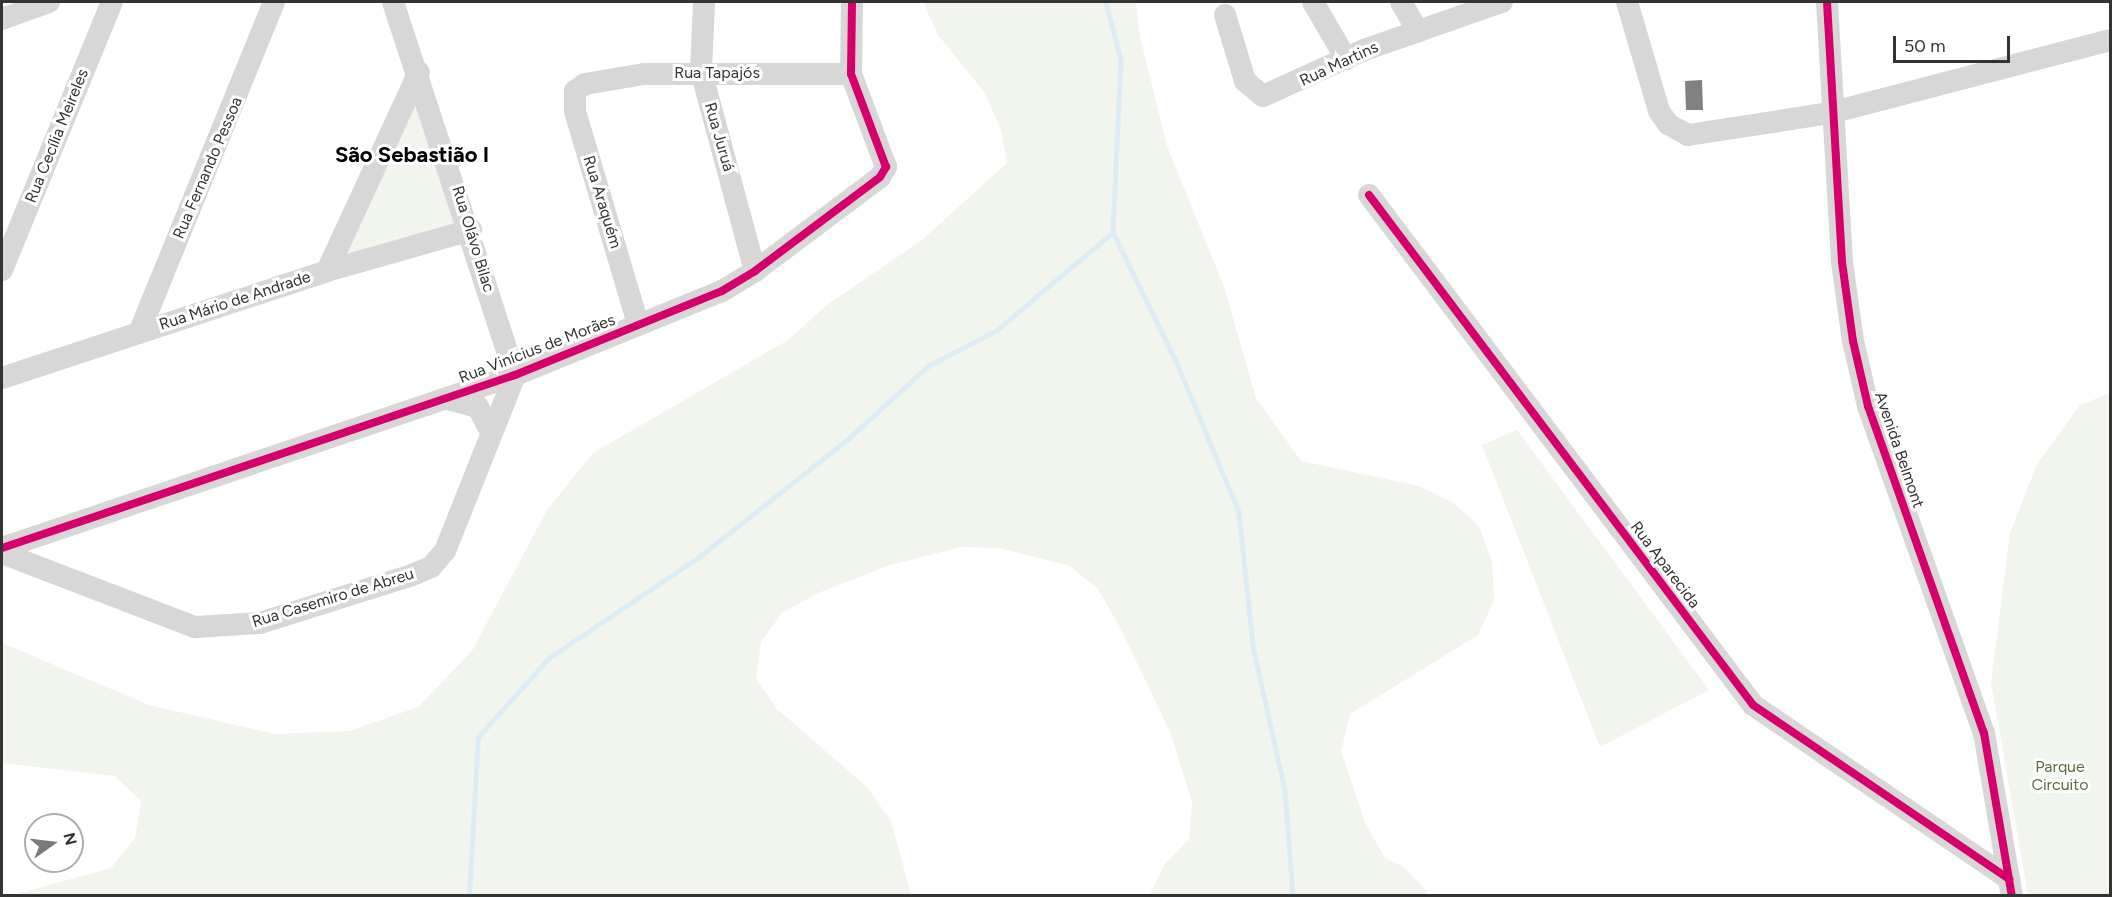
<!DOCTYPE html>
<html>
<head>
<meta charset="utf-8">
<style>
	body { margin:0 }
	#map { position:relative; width:2112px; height:897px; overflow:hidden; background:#fff; font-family:Figtree,sans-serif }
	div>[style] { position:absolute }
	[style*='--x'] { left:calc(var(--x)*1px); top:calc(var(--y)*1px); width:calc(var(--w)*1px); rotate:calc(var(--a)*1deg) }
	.green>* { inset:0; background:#f1f5ed }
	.stream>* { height:4.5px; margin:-2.25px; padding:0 2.25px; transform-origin:2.25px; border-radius:2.25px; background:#ddebf3 }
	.building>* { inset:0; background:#818181 }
	.minor>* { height:22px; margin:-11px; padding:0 11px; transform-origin:11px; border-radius:11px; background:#d7d7d7 }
	.cycleway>* { height:8px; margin:-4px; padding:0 4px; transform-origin:4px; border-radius:4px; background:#d6006c }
	span { translate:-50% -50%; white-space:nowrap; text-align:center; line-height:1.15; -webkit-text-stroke:6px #fff; paint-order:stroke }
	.street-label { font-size:16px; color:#333 }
	.park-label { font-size:16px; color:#56703f }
	.district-label { font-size:22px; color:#000; font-weight:700 }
	.frame { position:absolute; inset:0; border:3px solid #333; pointer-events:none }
	.north { position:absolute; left:24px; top:813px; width:60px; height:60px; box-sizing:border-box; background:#fff; border:2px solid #adadad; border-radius:50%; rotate:76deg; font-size:16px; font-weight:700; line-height:24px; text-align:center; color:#333 }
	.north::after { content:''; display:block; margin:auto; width:21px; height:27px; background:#7a7a7a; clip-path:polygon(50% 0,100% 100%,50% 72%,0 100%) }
	.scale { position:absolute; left:1893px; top:36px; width:117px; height:27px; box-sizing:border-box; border:3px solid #333; border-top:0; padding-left:8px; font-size:18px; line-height:21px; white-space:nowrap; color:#333; -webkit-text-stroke:4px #fff; paint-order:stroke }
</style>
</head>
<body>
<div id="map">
	<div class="green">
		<i style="clip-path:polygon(923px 2px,1136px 2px,1140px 37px,1167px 146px,1224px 287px,1256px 398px,1301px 461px,1419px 486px,1452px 502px,1479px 526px,1492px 562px,1494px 600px,1478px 635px,1350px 714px,1341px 751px,1366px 825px,1385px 858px,1404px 867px,1430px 895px,1150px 895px,1164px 865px,1189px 839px,1192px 802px,1171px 734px,1121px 629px,1098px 589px,1070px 566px,999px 548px,961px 547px,890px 565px,818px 593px,782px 613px,761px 642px,756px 679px,777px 709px,867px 787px,891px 821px,911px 895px,13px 895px,111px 868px,135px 838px,141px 801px,115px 776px,2px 763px,2px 643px,149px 705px,275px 734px,349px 731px,418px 707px,472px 651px,547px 510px,593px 453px,788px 340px,827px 305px,922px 240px,1007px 163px,1001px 130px,985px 93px,938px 35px)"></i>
		<i style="clip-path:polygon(415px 93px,459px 224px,351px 256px,346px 251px)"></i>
		<i style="clip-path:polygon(2110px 393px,2110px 895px,2028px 895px,1991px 683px,2010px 533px,2037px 464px,2080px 405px)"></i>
		<i style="clip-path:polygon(1517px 430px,1709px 690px,1600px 747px,1482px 445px)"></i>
	</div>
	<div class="stream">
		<i style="--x:1106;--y:2;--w:61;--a:75.7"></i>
		<i style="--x:1121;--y:61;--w:171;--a:92.7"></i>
		<i style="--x:1113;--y:232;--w:146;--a:64"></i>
		<i style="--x:1177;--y:363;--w:161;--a:67.4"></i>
		<i style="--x:1239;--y:512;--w:135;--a:84"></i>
		<i style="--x:1253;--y:646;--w:148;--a:77.5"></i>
		<i style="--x:1285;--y:790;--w:106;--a:85.7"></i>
		<i style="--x:469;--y:896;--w:159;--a:-86.8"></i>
		<i style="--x:478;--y:737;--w:106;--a:-48.1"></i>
		<i style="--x:549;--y:658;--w:182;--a:-34"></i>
		<i style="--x:700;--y:556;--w:189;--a:-38.3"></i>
		<i style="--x:848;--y:439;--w:108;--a:-42.4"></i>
		<i style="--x:928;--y:366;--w:78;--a:-27.6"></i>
		<i style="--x:997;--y:330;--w:152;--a:-40.2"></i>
	</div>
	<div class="building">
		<i style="clip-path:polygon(1702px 80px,1703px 110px,1686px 110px,1685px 81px)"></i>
	</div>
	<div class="minor">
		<i style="--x:393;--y:2;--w:392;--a:71.9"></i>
		<i style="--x:704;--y:2;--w:69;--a:92.5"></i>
		<i style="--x:701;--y:71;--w:207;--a:74.9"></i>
		<i style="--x:1313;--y:2;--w:66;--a:59.9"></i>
		<i style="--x:1401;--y:2;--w:34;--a:60"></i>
		<i style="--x:1627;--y:2;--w:114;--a:73.6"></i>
		<i style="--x:1659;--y:111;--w:16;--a:55"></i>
		<i style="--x:1668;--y:124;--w:23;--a:29"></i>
		<i style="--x:1688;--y:135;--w:144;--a:-8.8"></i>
		<i style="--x:1830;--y:113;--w:289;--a:-14.6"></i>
		<i style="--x:1827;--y:2;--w:260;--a:86.7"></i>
		<i style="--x:1842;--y:262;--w:80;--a:82.1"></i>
		<i style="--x:1853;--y:341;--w:67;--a:77"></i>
		<i style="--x:1868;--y:406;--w:347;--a:70.5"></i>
		<i style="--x:1984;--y:733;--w:165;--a:80.3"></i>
		<i style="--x:1225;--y:15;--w:69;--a:73.1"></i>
		<i style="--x:1245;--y:81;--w:23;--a:40"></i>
		<i style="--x:1263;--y:96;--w:111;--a:-24.5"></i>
		<i style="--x:1364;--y:50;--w:146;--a:-19.2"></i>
		<i style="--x:2;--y:19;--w:50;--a:-19.9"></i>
		<i style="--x:1369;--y:195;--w:638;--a:53.02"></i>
		<i style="--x:1753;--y:705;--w:310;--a:34.2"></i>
		<i style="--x:2;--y:270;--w:290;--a:-67.7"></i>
		<i style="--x:327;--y:271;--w:219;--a:-65.2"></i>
		<i style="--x:638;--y:324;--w:222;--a:-106.5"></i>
		<i style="--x:575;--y:111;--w:20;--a:-90"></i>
		<i style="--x:575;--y:91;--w:12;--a:-35"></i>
		<i style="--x:585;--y:84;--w:60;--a:-9.6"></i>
		<i style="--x:644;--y:74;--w:207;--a:0"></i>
		<i style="--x:139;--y:333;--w:357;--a:-67.8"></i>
		<i style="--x:2;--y:378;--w:342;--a:-18.2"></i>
		<i style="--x:327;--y:271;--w:150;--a:-15.9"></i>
		<i style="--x:448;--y:399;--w:31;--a:15"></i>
		<i style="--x:478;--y:407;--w:29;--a:63"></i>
		<i style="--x:2;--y:548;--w:541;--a:-18.64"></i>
		<i style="--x:515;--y:375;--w:223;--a:-22.1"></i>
		<i style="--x:722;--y:291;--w:39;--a:-31"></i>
		<i style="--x:755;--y:271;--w:156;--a:-36.9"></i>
		<i style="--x:880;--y:177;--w:12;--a:-59"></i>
		<i style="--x:886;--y:167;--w:99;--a:-110.6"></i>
		<i style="--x:851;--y:74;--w:72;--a:-89.2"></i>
		<i style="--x:2;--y:553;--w:207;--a:21"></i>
		<i style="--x:195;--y:627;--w:65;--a:-3.5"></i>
		<i style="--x:260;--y:623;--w:159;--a:-17.5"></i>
		<i style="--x:412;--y:575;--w:21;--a:-23"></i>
		<i style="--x:431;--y:567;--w:21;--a:-49"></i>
		<i style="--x:445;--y:551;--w:189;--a:-68.3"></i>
	</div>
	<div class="cycleway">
		<i style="--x:1827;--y:2;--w:260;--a:86.7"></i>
		<i style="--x:1842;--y:262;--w:80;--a:82.1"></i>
		<i style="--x:1853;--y:341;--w:67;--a:77"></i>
		<i style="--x:1868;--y:406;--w:347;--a:70.5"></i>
		<i style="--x:1984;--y:733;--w:165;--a:80.3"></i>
		<i style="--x:1369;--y:195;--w:638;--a:53.02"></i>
		<i style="--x:1753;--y:705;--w:310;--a:34.2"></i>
		<i style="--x:2;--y:548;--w:541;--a:-18.64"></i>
		<i style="--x:515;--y:375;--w:223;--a:-22.1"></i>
		<i style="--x:722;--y:291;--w:39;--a:-31"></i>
		<i style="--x:755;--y:271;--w:156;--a:-36.9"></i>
		<i style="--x:880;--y:177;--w:12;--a:-59"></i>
		<i style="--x:886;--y:167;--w:99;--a:-110.6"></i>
		<i style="--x:851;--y:74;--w:72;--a:-89.2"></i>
	</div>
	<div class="street-label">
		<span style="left:1339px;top:64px;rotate:-25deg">Rua Martins</span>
		<span style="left:717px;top:73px">Rua Tapajós</span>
		<span style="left:57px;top:136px;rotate:-68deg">Rua Cecília Meireles</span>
		<span style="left:719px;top:137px;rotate:74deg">Rua Juruá</span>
		<span style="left:208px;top:168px;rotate:-67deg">Rua Fernando Pessoa</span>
		<span style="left:602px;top:202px;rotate:73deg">Rua Araquém</span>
		<span style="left:473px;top:239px;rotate:73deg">Rua Olávo Bilac</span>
		<span style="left:235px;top:301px;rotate:-18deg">Rua Mário de Andrade</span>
		<span style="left:537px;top:349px;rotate:-21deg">Rua Vinícius de Morães</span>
		<span style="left:1899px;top:450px;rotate:71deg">Avenida Belmont</span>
		<span style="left:1665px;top:565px;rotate:53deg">Rua Aparecida</span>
		<span style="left:333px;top:598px;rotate:-17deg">Rua Casemiro de Abreu</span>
	</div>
	<div class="park-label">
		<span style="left:2060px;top:776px">Parque<br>Circuito</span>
	</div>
	<div class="district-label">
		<span style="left:412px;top:155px">São Sebastião I</span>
	</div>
	<div class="frame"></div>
	<div class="north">N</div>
	<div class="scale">50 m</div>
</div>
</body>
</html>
